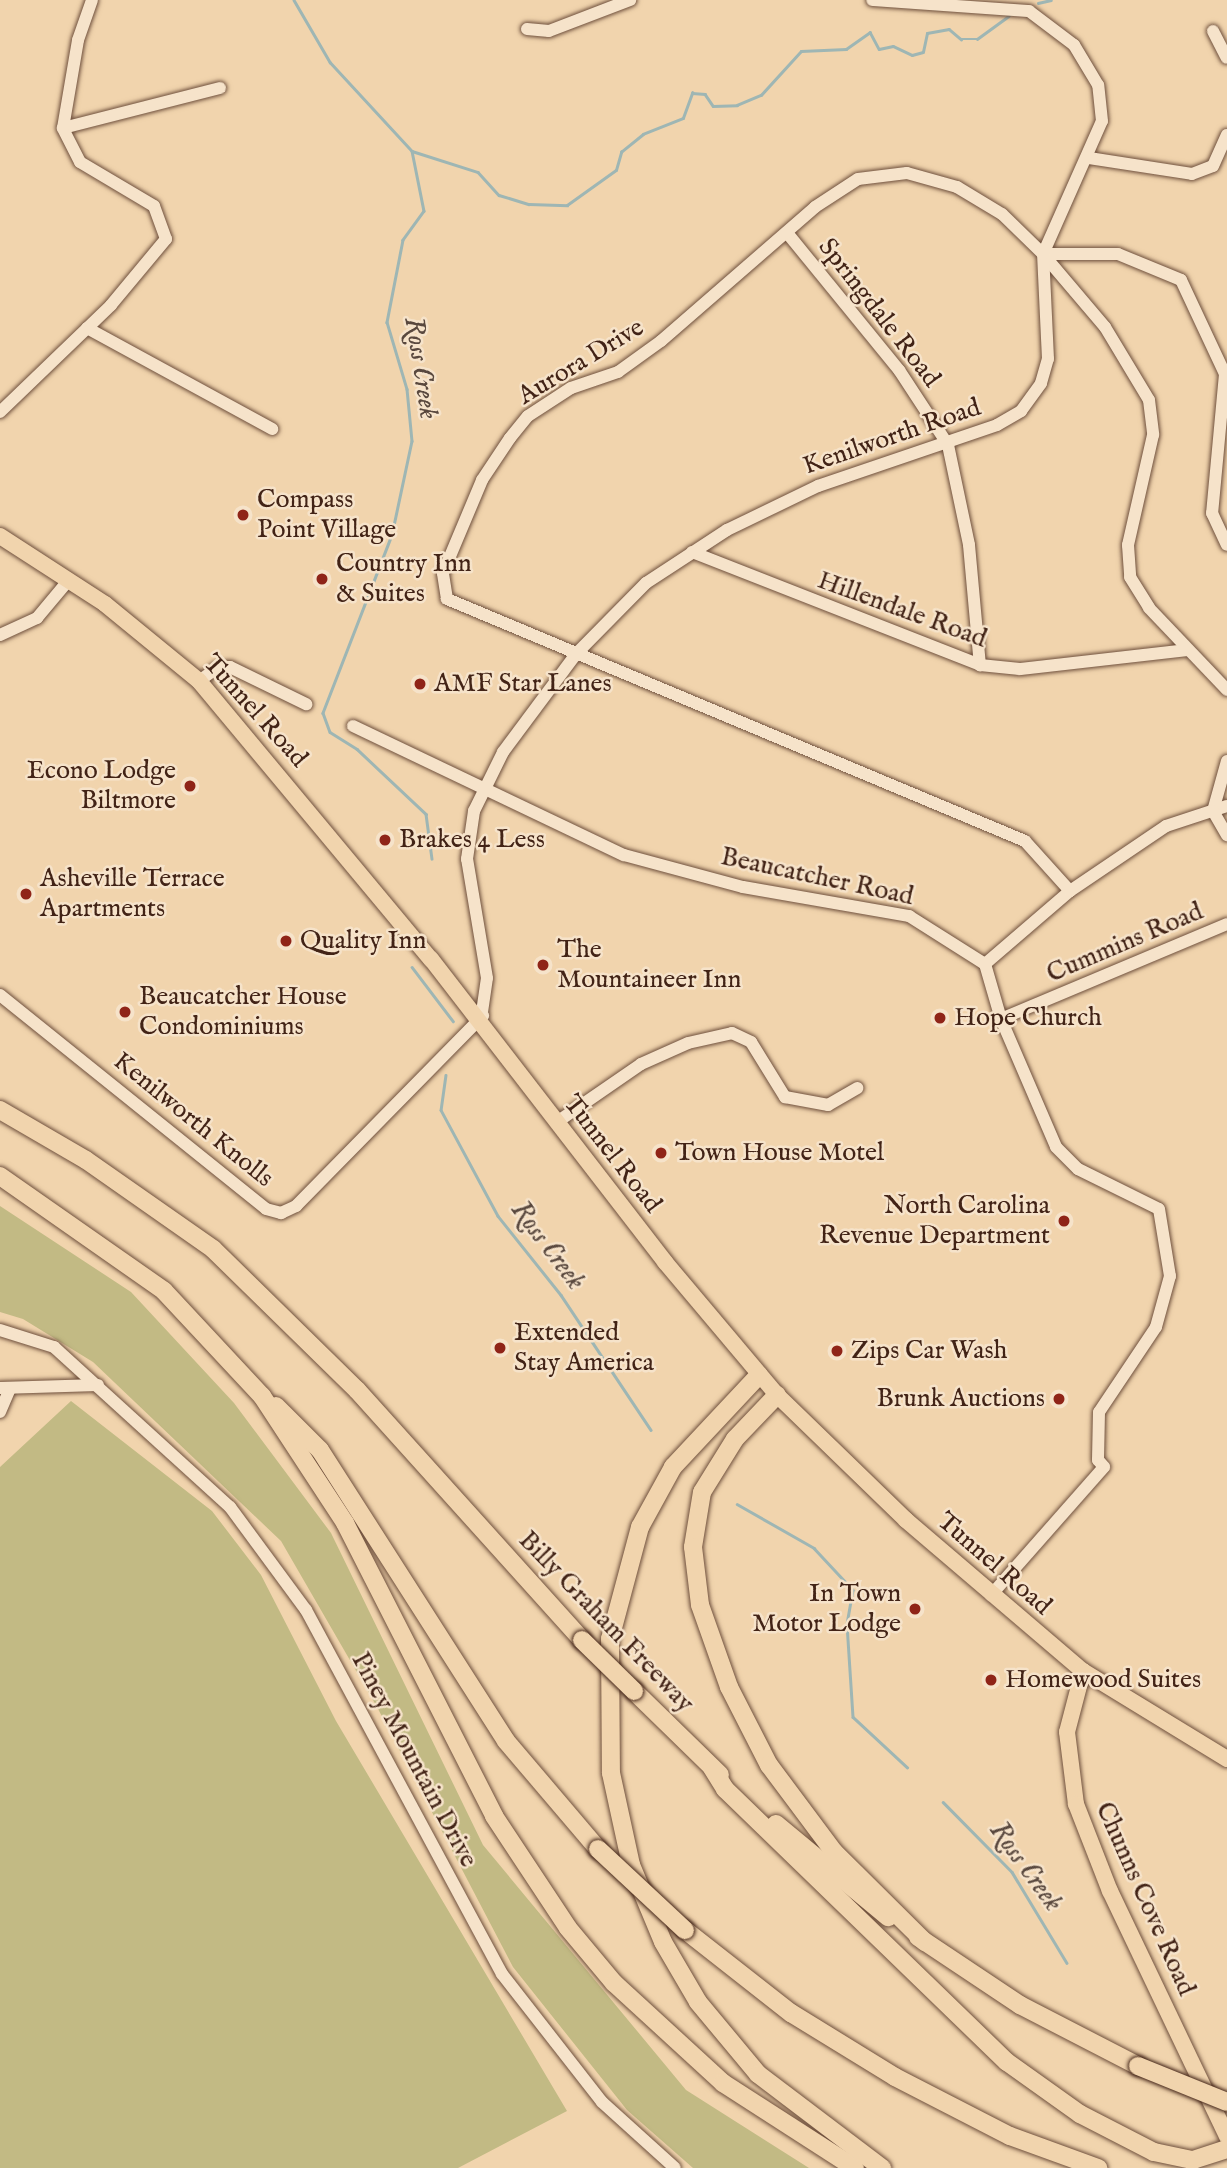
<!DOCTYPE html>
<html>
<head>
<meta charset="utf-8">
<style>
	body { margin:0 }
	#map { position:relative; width:1227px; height:2168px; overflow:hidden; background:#f1d4ad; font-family:"IM FELL English",serif }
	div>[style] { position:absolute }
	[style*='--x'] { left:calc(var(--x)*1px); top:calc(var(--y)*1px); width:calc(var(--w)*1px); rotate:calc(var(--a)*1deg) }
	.green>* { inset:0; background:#c2ba84 }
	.stream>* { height:2.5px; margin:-1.25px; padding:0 1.25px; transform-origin:1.25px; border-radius:1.25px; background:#9eb6b4 }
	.roads { filter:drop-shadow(0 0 2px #6e4f3c) drop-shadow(0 0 2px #6e4f3c) }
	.minor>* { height:12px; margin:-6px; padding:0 6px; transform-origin:6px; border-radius:6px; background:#f6e3ca }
	.major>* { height:16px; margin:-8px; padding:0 8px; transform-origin:8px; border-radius:8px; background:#f1d4ad }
	.highway>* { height:18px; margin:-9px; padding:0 9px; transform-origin:9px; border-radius:9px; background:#f1d4ad }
	.bridges { filter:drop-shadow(0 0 2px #422316) drop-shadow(0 0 2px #422316) }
	.highway-bridge>* { height:18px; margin:-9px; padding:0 9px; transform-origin:9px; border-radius:9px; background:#f1d4ad }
	.dots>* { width:19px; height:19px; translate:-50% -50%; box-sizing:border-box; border:4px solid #f6e3ca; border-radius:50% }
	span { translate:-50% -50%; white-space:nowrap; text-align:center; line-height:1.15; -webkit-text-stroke:5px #f6e3ca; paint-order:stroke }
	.street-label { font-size:26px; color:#422316 }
	.poi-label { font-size:26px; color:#422316 }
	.left { translate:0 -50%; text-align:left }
	.right { translate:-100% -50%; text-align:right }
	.water-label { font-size:28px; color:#59483e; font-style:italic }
</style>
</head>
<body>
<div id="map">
	<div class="green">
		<i style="clip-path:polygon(0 1206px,131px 1292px,234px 1403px,331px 1533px,483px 1845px,686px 2090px,809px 2168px,693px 2168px,627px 2110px,513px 1967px,377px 1707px,281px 1541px,93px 1362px,23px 1319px,0 1312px)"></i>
		<i style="clip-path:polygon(71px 1401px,212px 1511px,261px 1575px,336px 1721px,567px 2111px,458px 2168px,0 2168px,0 1467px)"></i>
	</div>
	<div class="stream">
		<i style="--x:294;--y:0;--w:72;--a:59.9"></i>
		<i style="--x:330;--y:62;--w:121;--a:47.3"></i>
		<i style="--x:412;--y:151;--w:61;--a:78.7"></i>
		<i style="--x:424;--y:211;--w:36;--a:126"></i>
		<i style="--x:403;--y:240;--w:84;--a:101"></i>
		<i style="--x:387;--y:322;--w:70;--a:73.4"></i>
		<i style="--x:407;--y:389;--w:52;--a:84.5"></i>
		<i style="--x:412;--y:441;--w:96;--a:102"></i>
		<i style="--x:392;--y:535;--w:191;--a:111.2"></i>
		<i style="--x:323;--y:713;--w:20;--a:70"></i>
		<i style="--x:330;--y:732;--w:32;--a:32"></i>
		<i style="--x:357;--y:749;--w:95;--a:43.3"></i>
		<i style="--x:426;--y:814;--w:45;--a:82.4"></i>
		<i style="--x:1038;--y:3;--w:13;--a:-13"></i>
		<i style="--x:412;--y:151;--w:69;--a:17.7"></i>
		<i style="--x:478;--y:172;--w:31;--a:48"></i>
		<i style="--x:499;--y:195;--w:31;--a:17"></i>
		<i style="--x:529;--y:204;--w:38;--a:2"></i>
		<i style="--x:567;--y:205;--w:60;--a:-35.5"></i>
		<i style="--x:616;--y:170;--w:19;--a:-74"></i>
		<i style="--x:621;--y:152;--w:28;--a:-39"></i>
		<i style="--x:643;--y:134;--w:43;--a:-21.8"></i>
		<i style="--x:683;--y:118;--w:27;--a:-70"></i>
		<i style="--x:692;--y:93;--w:13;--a:4"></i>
		<i style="--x:705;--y:94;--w:14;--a:56"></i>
		<i style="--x:713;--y:106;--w:24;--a:-2"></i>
		<i style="--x:737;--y:105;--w:26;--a:-23"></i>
		<i style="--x:761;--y:95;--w:59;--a:-47.7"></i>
		<i style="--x:801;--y:51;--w:45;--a:-2.5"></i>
		<i style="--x:846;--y:49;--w:29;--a:-35"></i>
		<i style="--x:870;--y:32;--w:19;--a:62"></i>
		<i style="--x:879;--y:49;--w:14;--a:-12"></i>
		<i style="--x:893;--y:46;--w:21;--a:25"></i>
		<i style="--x:912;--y:55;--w:11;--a:-15"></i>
		<i style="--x:923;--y:52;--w:19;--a:-78"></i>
		<i style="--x:927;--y:33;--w:22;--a:-10"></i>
		<i style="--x:949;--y:29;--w:16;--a:40"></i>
		<i style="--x:961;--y:39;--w:16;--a:0"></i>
		<i style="--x:977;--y:39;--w:39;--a:-36"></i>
		<i style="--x:412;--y:967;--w:68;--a:52.8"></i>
		<i style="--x:446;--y:1075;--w:35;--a:98"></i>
		<i style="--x:441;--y:1110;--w:120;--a:61.7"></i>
		<i style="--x:498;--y:1216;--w:101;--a:51.4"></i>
		<i style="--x:561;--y:1295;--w:162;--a:56.3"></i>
		<i style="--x:737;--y:1504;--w:89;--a:29.7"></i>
		<i style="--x:814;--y:1548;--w:57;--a:47.1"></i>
		<i style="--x:853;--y:1590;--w:35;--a:100"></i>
		<i style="--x:847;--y:1624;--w:93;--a:86.3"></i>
		<i style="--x:853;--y:1717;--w:74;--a:42.8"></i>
		<i style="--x:943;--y:1802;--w:98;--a:45.4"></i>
		<i style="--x:1012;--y:1872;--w:106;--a:58.9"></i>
	</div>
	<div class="roads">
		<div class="minor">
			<i style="--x:527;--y:29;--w:22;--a:5"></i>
			<i style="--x:549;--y:31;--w:87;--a:-20.9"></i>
			<i style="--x:1213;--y:31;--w:30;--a:63"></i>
			<i style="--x:63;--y:128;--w:162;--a:-14.3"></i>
			<i style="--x:1089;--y:158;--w:104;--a:8.8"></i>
			<i style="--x:1192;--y:174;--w:22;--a:-21"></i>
			<i style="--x:1213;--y:166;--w:34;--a:-66"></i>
			<i style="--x:788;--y:234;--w:176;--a:50.8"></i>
			<i style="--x:899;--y:370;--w:90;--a:56.8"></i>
			<i style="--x:948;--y:445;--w:102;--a:78.1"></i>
			<i style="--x:969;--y:545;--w:121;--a:84.8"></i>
			<i style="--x:1043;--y:254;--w:75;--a:0"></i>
			<i style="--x:1118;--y:254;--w:68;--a:22.4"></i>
			<i style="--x:1181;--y:280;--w:104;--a:64.9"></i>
			<i style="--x:1225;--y:374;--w:140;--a:95.3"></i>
			<i style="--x:1212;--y:513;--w:35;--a:65"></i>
			<i style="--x:87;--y:328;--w:211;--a:28.6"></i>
			<i style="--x:0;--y:412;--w:154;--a:-43.9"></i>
			<i style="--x:111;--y:305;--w:86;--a:-50.2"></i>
			<i style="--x:166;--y:239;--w:35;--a:-110"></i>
			<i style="--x:154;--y:206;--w:86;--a:-149.3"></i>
			<i style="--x:80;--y:162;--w:38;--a:-117"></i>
			<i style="--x:63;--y:128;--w:89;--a:-80.3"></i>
			<i style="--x:78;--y:40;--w:42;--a:-70.7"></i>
			<i style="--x:692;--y:552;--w:309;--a:21.4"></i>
			<i style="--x:980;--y:665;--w:40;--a:5.7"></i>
			<i style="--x:1020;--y:669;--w:167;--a:-6.5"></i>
			<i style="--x:0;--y:635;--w:41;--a:-24.7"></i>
			<i style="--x:37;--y:618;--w:48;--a:-50"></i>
			<i style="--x:199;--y:681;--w:22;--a:-36"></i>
			<i style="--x:217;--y:668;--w:13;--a:-4"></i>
			<i style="--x:230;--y:667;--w:85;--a:26"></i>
			<i style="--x:353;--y:726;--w:300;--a:25.5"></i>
			<i style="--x:624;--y:855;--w:123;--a:15.1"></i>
			<i style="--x:743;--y:887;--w:169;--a:9.9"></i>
			<i style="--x:909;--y:916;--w:90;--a:32.3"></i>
			<i style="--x:985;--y:964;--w:112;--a:-40.7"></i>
			<i style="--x:1070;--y:891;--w:116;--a:-34.1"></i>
			<i style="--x:1166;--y:826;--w:64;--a:-18.2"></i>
			<i style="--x:1213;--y:811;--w:52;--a:-74.4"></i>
			<i style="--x:1213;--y:811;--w:28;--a:60"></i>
			<i style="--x:1070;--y:891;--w:67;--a:-132"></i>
			<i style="--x:1025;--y:841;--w:627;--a:-157.28"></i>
			<i style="--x:447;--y:599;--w:26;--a:-99"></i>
			<i style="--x:443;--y:573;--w:101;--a:-67.2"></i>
			<i style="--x:482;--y:480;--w:50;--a:-56.3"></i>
			<i style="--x:510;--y:438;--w:28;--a:-51"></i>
			<i style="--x:528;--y:416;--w:51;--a:-33.1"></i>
			<i style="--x:571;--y:388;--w:50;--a:-18.8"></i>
			<i style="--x:618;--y:372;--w:53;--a:-35.8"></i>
			<i style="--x:661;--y:341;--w:204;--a:-41"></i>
			<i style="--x:815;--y:207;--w:51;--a:-33.1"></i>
			<i style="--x:858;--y:179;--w:49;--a:-7"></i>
			<i style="--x:907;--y:173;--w:52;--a:15.6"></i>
			<i style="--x:957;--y:187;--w:52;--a:31"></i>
			<i style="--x:1002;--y:214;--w:57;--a:44.3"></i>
			<i style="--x:1043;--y:254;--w:96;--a:49.7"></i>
			<i style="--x:1105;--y:327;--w:85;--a:58.9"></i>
			<i style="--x:1149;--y:400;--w:35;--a:83"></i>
			<i style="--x:1153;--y:435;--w:113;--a:102.8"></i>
			<i style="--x:1128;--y:545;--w:32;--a:86"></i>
			<i style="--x:1130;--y:577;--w:36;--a:58"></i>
			<i style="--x:1149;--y:608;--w:113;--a:46.4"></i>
			<i style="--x:985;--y:964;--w:57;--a:73.8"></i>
			<i style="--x:1001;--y:1019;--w:139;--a:66.7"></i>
			<i style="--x:1056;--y:1147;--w:31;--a:45"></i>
			<i style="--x:1078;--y:1169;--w:90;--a:26.3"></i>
			<i style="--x:1159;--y:1209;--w:68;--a:80.7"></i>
			<i style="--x:1170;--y:1276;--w:53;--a:105.4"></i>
			<i style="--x:1156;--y:1327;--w:102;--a:123.8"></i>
			<i style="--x:1099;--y:1412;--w:48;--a:91.2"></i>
			<i style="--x:1098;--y:1460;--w:9;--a:49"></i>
			<i style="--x:1104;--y:1467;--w:171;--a:131.4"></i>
			<i style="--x:0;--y:995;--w:341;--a:38.8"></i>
			<i style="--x:266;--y:1209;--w:16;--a:15"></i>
			<i style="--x:281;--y:1213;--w:17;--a:-25"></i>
			<i style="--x:296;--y:1206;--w:267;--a:-45.5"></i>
			<i style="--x:481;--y:1019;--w:41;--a:-81.7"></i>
			<i style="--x:487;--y:978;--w:121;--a:-99.5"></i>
			<i style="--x:467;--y:859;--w:49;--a:-81.7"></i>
			<i style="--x:474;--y:811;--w:66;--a:-63.8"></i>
			<i style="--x:503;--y:752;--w:122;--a:-53.3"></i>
			<i style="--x:576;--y:654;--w:100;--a:-45.4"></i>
			<i style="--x:646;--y:583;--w:97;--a:-33.2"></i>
			<i style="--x:727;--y:530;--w:101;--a:-25.8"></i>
			<i style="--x:818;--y:486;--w:189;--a:-18.8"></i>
			<i style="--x:997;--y:425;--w:28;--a:-30"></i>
			<i style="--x:1021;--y:411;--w:34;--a:-54"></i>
			<i style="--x:1041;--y:383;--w:25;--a:-74"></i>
			<i style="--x:1048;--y:359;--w:105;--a:-92.7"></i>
			<i style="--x:1043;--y:254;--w:145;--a:-66.1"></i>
			<i style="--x:1102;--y:121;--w:36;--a:-96"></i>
			<i style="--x:1098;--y:85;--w:47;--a:-121"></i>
			<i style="--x:1074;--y:45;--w:56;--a:-142.9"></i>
			<i style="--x:1029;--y:11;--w:157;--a:-176"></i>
			<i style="--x:1001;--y:1019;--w:245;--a:-22.8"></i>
			<i style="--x:557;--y:1122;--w:102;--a:-34.6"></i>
			<i style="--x:641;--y:1064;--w:51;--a:-24.1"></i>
			<i style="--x:688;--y:1043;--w:45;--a:-12.8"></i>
			<i style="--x:732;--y:1033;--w:21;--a:25"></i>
			<i style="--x:751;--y:1042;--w:65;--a:58.3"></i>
			<i style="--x:785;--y:1097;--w:44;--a:10.5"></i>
			<i style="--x:828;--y:1105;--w:34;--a:-30"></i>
			<i style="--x:0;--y:1330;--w:57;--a:17.5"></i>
			<i style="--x:54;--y:1347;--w:238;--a:42.3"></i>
			<i style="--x:230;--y:1507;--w:128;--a:53.6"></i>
			<i style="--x:306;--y:1610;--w:413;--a:61.7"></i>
			<i style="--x:502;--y:1974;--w:162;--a:52"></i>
			<i style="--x:602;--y:2102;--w:98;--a:42.1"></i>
			<i style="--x:0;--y:1388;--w:98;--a:-1.8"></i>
			<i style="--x:0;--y:1412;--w:26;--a:-67"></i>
		</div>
		<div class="major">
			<i style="--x:0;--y:536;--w:125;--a:32.9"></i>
			<i style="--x:105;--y:604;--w:122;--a:39.3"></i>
			<i style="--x:199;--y:681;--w:362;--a:50.2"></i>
			<i style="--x:431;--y:959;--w:383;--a:52.3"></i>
			<i style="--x:665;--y:1262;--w:174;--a:49.9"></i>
			<i style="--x:777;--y:1395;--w:180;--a:44.1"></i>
			<i style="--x:906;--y:1520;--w:233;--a:40.5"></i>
			<i style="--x:1083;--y:1671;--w:169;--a:31.4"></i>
			<i style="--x:1083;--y:1671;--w:63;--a:104.7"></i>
			<i style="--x:1067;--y:1732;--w:73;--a:82.9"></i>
			<i style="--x:1076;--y:1804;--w:93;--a:68.7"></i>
			<i style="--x:1110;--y:1891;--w:272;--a:64.5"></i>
		</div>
		<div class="highway">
			<i style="--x:0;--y:1110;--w:99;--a:30.2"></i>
			<i style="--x:86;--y:1160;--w:155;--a:35"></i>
			<i style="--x:213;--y:1249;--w:202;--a:44.4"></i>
			<i style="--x:357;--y:1390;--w:336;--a:48"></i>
			<i style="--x:0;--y:1176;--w:200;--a:35"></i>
			<i style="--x:164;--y:1291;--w:144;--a:47"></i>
			<i style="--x:262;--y:1396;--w:152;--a:56.8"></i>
			<i style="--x:345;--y:1523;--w:329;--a:63"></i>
			<i style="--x:494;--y:1816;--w:134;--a:56.5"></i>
			<i style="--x:568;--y:1928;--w:72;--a:50.1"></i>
			<i style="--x:614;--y:1983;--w:148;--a:42.5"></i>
			<i style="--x:723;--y:2083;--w:157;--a:32.8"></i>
			<i style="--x:759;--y:1375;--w:126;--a:133.1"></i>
			<i style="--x:673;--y:1467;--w:68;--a:118.8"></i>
			<i style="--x:640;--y:1527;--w:116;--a:105"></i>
			<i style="--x:610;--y:1639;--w:134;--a:89.6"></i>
			<i style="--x:611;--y:1773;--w:94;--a:77.7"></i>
			<i style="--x:631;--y:1865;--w:83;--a:67.4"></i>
			<i style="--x:663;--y:1942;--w:69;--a:59.7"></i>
			<i style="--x:698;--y:2002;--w:94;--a:50.2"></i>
			<i style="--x:758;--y:2074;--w:156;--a:37.2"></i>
			<i style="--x:777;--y:1395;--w:61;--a:133.7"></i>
			<i style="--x:735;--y:1439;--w:62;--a:121.9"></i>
			<i style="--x:702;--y:1492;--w:56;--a:99.3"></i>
			<i style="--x:693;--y:1547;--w:58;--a:83.1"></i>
			<i style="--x:700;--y:1605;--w:87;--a:70.5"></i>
			<i style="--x:729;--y:1687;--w:88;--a:62.9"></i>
			<i style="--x:769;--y:1765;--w:109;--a:53.2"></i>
			<i style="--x:834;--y:1852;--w:128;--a:44.7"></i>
			<i style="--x:276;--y:1406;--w:62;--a:45"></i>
			<i style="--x:320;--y:1450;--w:345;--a:57.4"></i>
			<i style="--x:506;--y:1741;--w:142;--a:49.6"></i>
			<i style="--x:634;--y:1691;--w:120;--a:44.3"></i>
			<i style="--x:712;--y:1768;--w:25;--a:58"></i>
			<i style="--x:725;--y:1789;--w:392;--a:44.1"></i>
			<i style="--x:1007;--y:2062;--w:90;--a:35.5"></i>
			<i style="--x:1080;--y:2114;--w:83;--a:27.2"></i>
			<i style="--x:1154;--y:2152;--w:40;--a:12"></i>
			<i style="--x:1193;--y:2160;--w:36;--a:-18"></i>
			<i style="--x:776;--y:1824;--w:146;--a:39.7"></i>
			<i style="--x:685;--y:1930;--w:135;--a:38.1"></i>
			<i style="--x:791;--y:2013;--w:122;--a:31.6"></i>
			<i style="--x:895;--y:2077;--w:129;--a:27.2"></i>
			<i style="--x:1010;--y:2136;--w:94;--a:20"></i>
			<i style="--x:918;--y:1937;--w:123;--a:33.7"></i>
			<i style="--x:1020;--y:2005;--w:133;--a:27.3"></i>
		</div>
	</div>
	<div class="bridges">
		<div class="highway-bridge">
			<i style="--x:582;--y:1640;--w:73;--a:44.4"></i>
			<i style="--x:598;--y:1849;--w:119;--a:43"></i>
			<i style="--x:1138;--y:2066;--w:96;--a:22"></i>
		</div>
	</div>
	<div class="dots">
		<i style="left:243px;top:515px;background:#8f2418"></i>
		<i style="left:322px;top:579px;background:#8f2418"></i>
		<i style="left:420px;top:684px;background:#8f2418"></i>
		<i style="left:190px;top:786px;background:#8f2418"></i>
		<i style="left:385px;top:840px;background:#8f2418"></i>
		<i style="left:26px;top:894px;background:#8f2418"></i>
		<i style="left:286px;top:941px;background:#8f2418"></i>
		<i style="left:543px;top:965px;background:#8f2418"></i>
		<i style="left:125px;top:1012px;background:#8f2418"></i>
		<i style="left:940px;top:1018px;background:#8f2418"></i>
		<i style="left:661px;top:1153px;background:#8f2418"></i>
		<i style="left:1064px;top:1221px;background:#8f2418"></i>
		<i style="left:500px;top:1348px;background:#8f2418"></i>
		<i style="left:837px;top:1351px;background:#8f2418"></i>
		<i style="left:1059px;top:1399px;background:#8f2418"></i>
		<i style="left:915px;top:1609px;background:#8f2418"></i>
		<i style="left:991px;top:1680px;background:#8f2418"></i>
	</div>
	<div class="street-label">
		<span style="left:879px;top:313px;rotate:52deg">Springdale Road</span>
		<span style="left:581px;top:362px;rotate:-31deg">Aurora Drive</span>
		<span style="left:892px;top:437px;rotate:-19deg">Kenilworth Road</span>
		<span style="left:902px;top:610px;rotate:20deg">Hillendale Road</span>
		<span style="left:255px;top:711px;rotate:48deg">Tunnel Road</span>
		<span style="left:817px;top:877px;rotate:12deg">Beaucatcher Road</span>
		<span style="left:1125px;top:943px;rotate:-23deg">Cummins Road</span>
		<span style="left:193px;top:1120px;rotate:39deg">Kenilworth Knolls</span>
		<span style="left:612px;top:1154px;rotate:52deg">Tunnel Road</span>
		<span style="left:994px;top:1564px;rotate:41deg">Tunnel Road</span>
		<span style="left:606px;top:1622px;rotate:46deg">Billy Graham Freeway</span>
		<span style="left:414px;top:1760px;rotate:62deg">Piney Mountain Drive</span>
		<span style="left:1145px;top:1899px;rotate:66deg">Chunns Cove Road</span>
	</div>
	<div class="poi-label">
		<span class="left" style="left:257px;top:515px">Compass<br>Point Village</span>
		<span class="left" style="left:336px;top:579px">Country Inn<br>&amp; Suites</span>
		<span class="left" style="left:434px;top:684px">AMF Star Lanes</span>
		<span class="right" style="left:176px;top:786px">Econo Lodge<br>Biltmore</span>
		<span class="left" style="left:399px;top:840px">Brakes 4 Less</span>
		<span class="left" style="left:40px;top:894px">Asheville Terrace<br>Apartments</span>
		<span class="left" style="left:300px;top:941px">Quality Inn</span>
		<span class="left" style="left:557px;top:965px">The<br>Mountaineer Inn</span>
		<span class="left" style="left:139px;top:1012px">Beaucatcher House<br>Condominiums</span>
		<span class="left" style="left:954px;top:1018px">Hope Church</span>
		<span class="left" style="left:675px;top:1153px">Town House Motel</span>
		<span class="right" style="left:1050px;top:1221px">North Carolina<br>Revenue Department</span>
		<span class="left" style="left:514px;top:1348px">Extended<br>Stay America</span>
		<span class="left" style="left:851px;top:1351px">Zips Car Wash</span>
		<span class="right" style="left:1045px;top:1399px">Brunk Auctions</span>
		<span class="right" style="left:901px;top:1609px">In Town<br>Motor Lodge</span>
		<span class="left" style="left:1005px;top:1680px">Homewood Suites</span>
	</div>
	<div class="water-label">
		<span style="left:420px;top:368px;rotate:81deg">Ross Creek</span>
		<span style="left:547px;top:1246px;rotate:53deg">Ross Creek</span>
		<span style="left:1025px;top:1867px;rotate:54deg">Ross Creek</span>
	</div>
</div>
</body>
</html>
